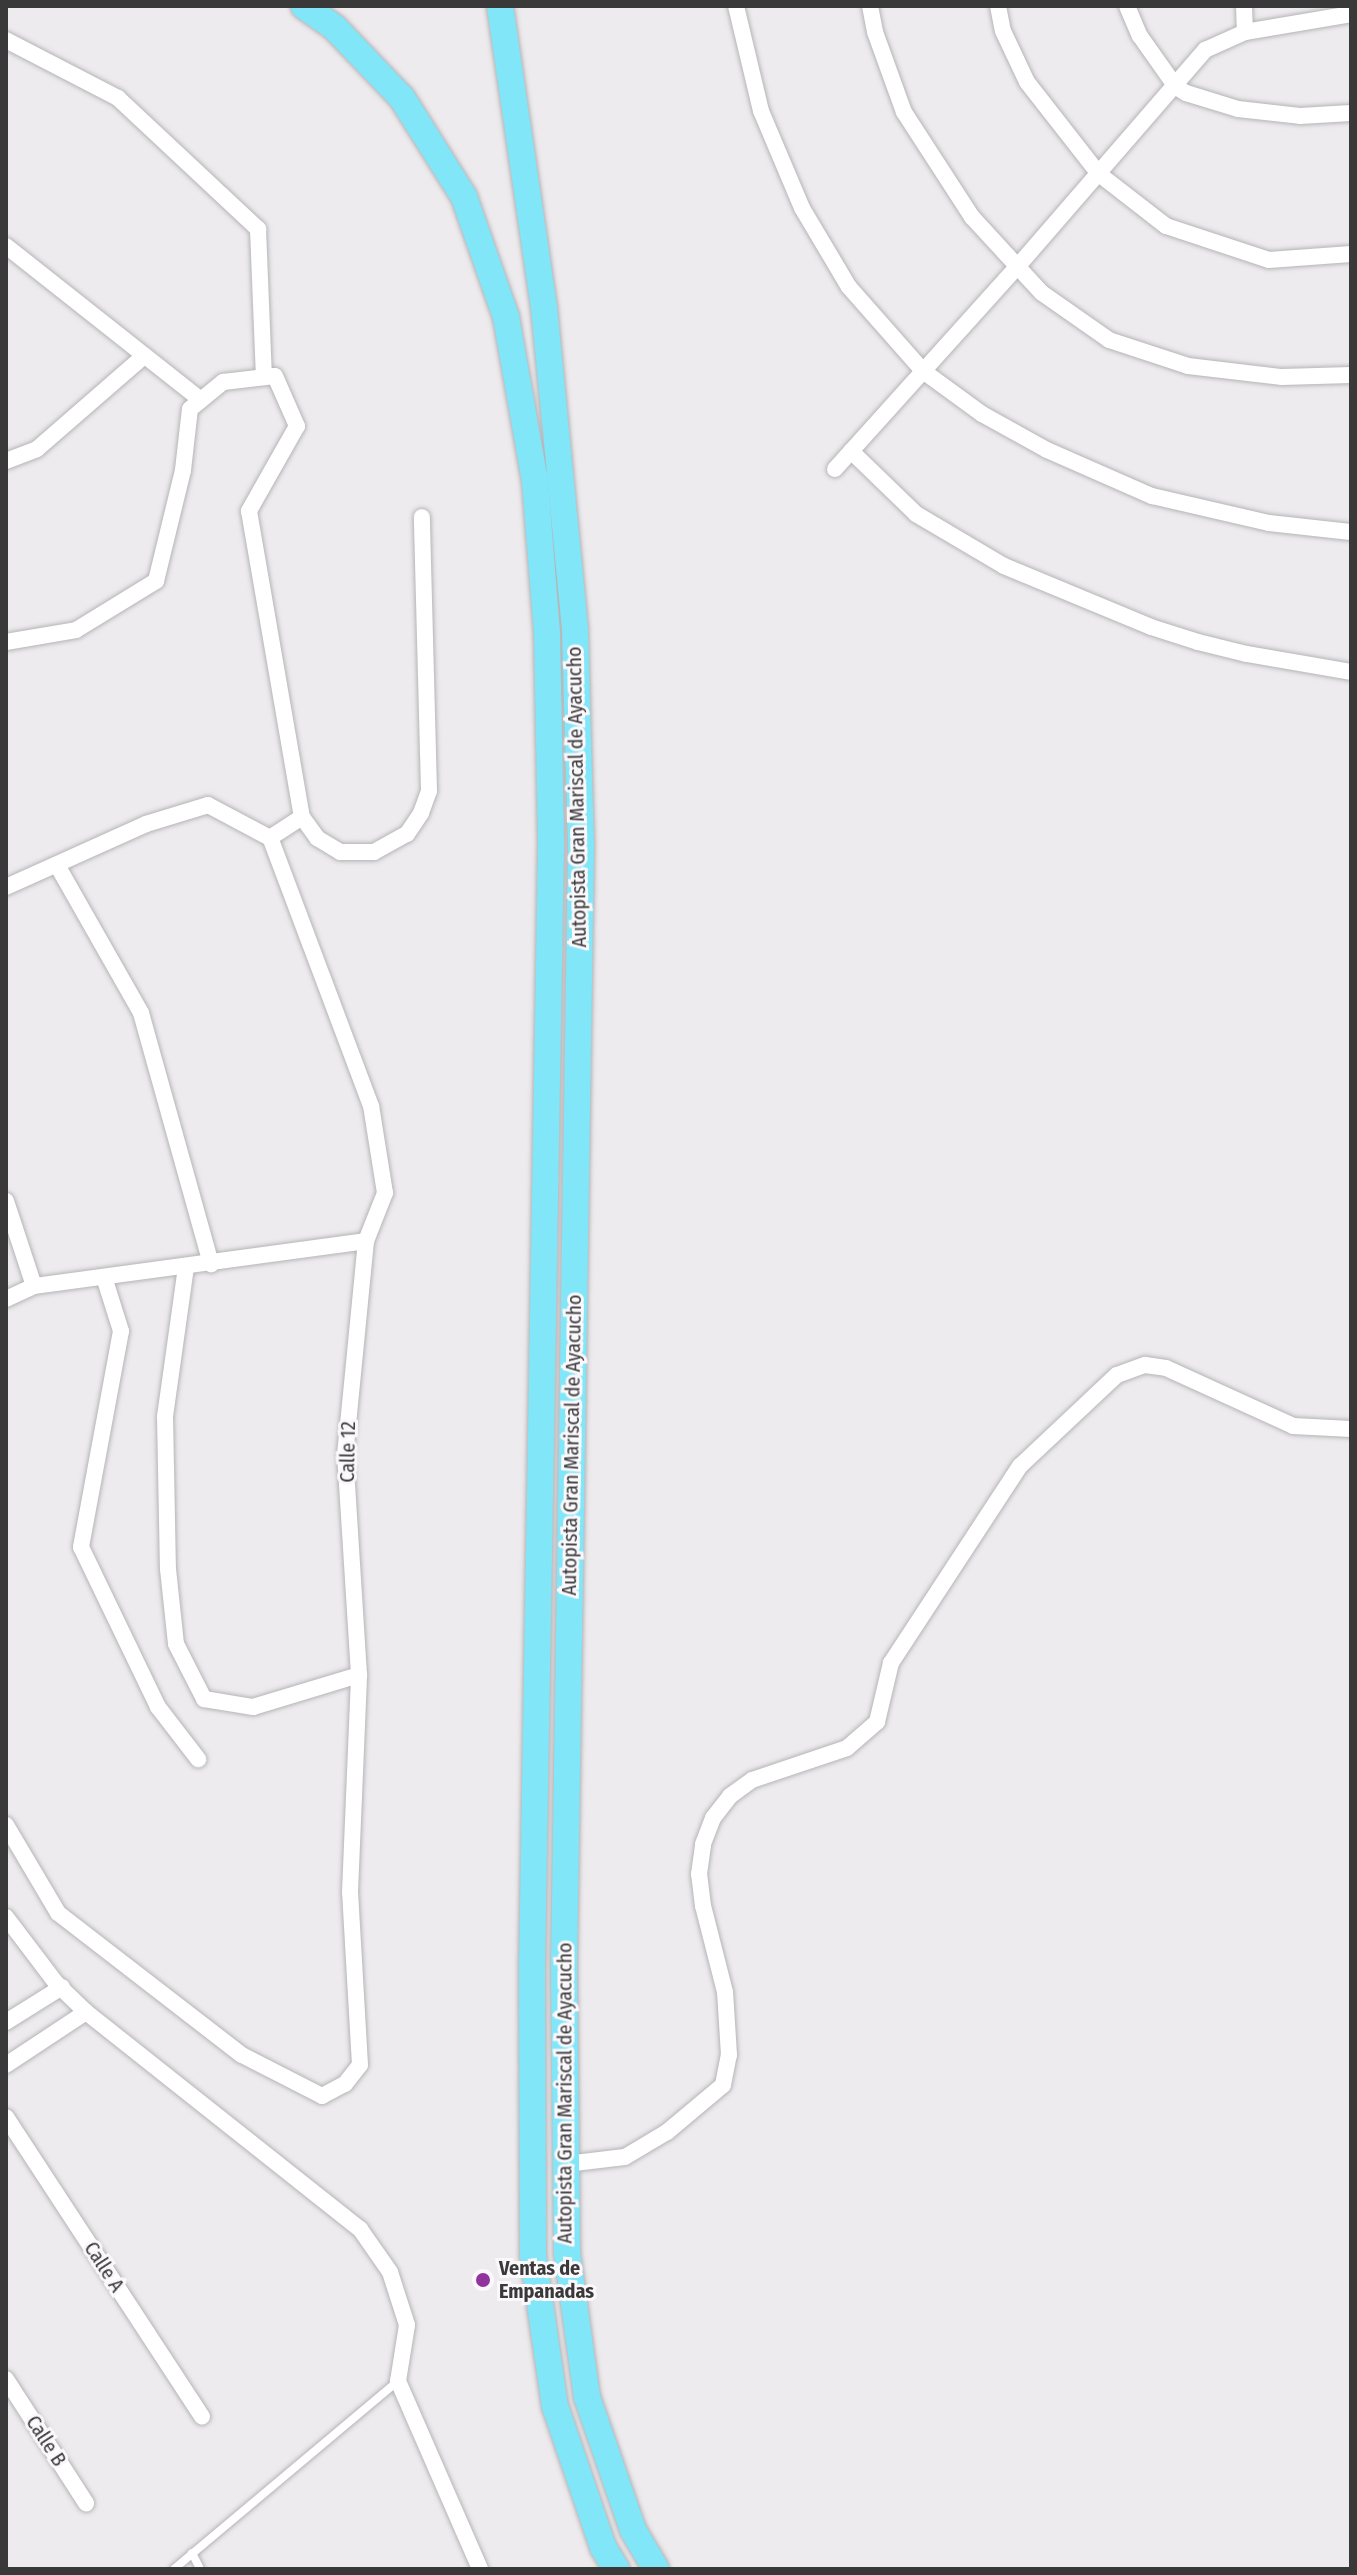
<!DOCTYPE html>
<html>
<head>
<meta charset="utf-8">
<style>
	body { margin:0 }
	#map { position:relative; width:1357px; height:2575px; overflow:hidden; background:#edebee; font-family:"Fira Sans Condensed",sans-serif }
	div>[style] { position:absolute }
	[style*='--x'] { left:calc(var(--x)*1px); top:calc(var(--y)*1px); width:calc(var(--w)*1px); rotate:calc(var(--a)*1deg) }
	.roads { filter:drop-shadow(0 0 2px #b6b4b7) drop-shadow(0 0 2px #b6b4b7) }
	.service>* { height:8px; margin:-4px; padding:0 4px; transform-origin:4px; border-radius:4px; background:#fff }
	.minor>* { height:16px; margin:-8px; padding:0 8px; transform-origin:8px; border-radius:8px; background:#fff }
	.trunk>* { height:26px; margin:-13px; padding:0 13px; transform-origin:13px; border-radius:13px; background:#80e6f8 }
	.dots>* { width:22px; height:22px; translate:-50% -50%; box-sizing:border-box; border:4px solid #faf8fb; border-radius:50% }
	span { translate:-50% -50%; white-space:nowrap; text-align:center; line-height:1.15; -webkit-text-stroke:6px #faf8fb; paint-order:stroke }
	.street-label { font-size:20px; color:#3a393a }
	.poi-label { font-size:20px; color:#3a393a; font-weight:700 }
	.left { translate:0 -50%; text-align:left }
	.frame { position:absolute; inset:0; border:8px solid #3a393a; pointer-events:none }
</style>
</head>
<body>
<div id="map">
	<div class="roads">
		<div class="service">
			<i style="--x:192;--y:2553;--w:18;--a:63"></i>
			<i style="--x:174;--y:2569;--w:292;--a:-40"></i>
		</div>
		<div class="minor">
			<i style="--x:736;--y:6;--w:108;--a:76.6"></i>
			<i style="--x:761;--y:111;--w:105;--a:67.1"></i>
			<i style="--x:802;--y:208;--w:92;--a:59.3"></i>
			<i style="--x:849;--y:287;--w:112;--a:48.6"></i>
			<i style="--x:923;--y:371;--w:73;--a:36.1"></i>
			<i style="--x:982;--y:414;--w:74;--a:29"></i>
			<i style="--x:1047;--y:450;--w:115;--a:23.7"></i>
			<i style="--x:1152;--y:496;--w:120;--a:13"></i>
			<i style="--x:1269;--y:523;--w:82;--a:6.3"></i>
			<i style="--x:870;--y:6;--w:26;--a:79"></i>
			<i style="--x:875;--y:32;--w:85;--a:70.1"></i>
			<i style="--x:904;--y:112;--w:125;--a:57.1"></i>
			<i style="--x:972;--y:217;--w:103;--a:47.4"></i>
			<i style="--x:1042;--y:293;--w:82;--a:35"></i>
			<i style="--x:1109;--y:340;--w:83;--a:18.2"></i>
			<i style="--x:1188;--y:366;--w:95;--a:6.7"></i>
			<i style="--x:1282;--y:377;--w:69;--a:-1.7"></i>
			<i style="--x:998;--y:6;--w:25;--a:79"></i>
			<i style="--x:1003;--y:31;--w:56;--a:64.8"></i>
			<i style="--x:1027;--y:82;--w:117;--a:52"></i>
			<i style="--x:1099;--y:174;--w:85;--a:37.8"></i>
			<i style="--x:1166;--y:226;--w:108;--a:18.3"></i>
			<i style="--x:1269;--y:260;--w:82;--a:-4.2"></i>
			<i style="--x:1127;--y:6;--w:33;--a:67"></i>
			<i style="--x:1140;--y:36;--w:62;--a:54.8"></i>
			<i style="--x:1176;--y:87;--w:12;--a:31"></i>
			<i style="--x:1186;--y:93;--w:54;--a:17.1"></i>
			<i style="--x:1238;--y:109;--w:62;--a:6.4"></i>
			<i style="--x:1300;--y:116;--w:51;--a:-3.4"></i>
			<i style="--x:1244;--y:6;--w:26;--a:88"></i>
			<i style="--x:6;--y:40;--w:126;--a:27.4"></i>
			<i style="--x:118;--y:98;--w:192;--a:43.1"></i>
			<i style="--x:258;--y:229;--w:148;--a:87.7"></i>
			<i style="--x:6;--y:246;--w:248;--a:38.3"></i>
			<i style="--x:851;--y:451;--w:91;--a:44.1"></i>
			<i style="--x:916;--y:514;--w:102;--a:30.6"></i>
			<i style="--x:1004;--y:566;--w:159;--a:22.5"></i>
			<i style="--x:1151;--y:627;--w:49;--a:17.7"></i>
			<i style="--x:1198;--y:642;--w:50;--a:13.8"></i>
			<i style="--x:1247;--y:654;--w:106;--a:9.8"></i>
			<i style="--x:6;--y:461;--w:33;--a:-21"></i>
			<i style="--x:37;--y:449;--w:140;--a:-41"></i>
			<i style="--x:835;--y:469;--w:273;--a:-48"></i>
			<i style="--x:1018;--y:266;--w:286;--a:-49.1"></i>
			<i style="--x:1205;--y:50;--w:44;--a:-24.2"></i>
			<i style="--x:1245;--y:32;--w:108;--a:-9.6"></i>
			<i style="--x:6;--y:642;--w:71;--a:-9.7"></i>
			<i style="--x:76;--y:630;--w:94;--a:-31.5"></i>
			<i style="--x:156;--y:581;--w:114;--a:-76.3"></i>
			<i style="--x:183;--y:470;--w:61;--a:-83.5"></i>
			<i style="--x:190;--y:409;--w:43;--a:-39.3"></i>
			<i style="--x:223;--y:382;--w:52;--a:-6.6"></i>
			<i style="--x:275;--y:376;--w:55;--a:66.3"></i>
			<i style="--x:297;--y:426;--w:98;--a:119.5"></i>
			<i style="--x:249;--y:511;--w:311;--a:80.2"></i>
			<i style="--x:302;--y:817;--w:38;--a:147"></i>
			<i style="--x:302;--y:817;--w:26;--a:54"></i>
			<i style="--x:317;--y:838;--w:27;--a:31"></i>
			<i style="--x:340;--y:852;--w:34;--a:0"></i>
			<i style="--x:374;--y:852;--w:38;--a:-29"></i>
			<i style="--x:407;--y:834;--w:25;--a:-56"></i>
			<i style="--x:421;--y:813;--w:23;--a:-70"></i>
			<i style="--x:429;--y:791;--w:274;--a:-91.5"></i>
			<i style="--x:57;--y:865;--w:170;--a:60.4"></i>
			<i style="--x:141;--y:1013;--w:261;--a:74.4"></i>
			<i style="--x:6;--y:887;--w:154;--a:-24.2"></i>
			<i style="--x:146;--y:824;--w:65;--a:-17"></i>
			<i style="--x:208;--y:805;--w:70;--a:28"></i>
			<i style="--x:6;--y:1201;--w:89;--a:71.8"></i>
			<i style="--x:186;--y:1267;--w:150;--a:98"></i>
			<i style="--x:165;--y:1416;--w:153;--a:88.9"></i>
			<i style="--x:168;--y:1569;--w:75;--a:83.9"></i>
			<i style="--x:176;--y:1644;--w:62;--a:63"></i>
			<i style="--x:204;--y:1699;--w:50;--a:9.3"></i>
			<i style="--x:253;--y:1707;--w:111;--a:-16.8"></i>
			<i style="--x:104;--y:1277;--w:57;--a:72.5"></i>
			<i style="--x:121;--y:1331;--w:220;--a:100.5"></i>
			<i style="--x:81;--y:1547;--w:178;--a:64.3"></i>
			<i style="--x:158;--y:1707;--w:66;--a:52.4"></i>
			<i style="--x:6;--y:1299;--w:31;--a:-25"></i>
			<i style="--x:34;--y:1286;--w:335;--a:-7.7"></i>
			<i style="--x:6;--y:1825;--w:102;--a:59.4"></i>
			<i style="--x:58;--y:1913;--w:232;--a:37.7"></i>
			<i style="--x:242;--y:2055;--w:90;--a:27.1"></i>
			<i style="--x:322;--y:2096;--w:26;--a:-28"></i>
			<i style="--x:345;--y:2084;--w:24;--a:-52"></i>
			<i style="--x:360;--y:2065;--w:173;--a:-93.3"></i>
			<i style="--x:350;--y:1892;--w:217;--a:-87.6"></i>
			<i style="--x:359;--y:1675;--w:220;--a:-93.6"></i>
			<i style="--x:345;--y:1455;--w:215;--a:-84.4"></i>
			<i style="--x:366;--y:1241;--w:52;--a:-68.4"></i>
			<i style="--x:385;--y:1193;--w:88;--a:-99.1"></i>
			<i style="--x:371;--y:1106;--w:286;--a:-110.6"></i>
			<i style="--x:6;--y:1917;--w:83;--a:52.9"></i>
			<i style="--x:56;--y:1983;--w:42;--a:44"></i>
			<i style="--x:86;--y:2012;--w:350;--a:38.4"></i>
			<i style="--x:360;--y:2229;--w:52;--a:55.1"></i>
			<i style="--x:390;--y:2272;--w:56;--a:72.2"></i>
			<i style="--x:407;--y:2325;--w:57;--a:99.1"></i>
			<i style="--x:398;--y:2381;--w:205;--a:66.4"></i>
			<i style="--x:6;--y:2022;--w:66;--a:-32"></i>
			<i style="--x:6;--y:2065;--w:96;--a:-33.5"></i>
			<i style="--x:6;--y:2117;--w:358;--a:56.8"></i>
			<i style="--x:566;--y:2164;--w:59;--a:-6.8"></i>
			<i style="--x:625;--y:2157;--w:49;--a:-30.8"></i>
			<i style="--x:667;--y:2132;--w:73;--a:-40"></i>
			<i style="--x:723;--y:2085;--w:31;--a:-79"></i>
			<i style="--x:729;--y:2055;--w:63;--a:-93.6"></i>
			<i style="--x:725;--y:1992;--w:89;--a:-104.3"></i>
			<i style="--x:703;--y:1906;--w:32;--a:-97"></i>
			<i style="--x:699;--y:1874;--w:30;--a:-82"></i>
			<i style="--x:703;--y:1844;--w:28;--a:-69"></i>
			<i style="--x:713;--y:1818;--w:28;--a:-52"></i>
			<i style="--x:730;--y:1796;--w:27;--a:-36"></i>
			<i style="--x:752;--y:1780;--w:100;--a:-18.6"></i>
			<i style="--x:847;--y:1748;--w:40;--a:-41"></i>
			<i style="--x:877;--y:1722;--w:61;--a:-76.7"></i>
			<i style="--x:891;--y:1663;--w:235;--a:-56.8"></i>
			<i style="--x:1020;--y:1466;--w:133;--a:-43.2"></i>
			<i style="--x:1117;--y:1375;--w:30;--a:-20"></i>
			<i style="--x:1145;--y:1365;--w:21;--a:8"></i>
			<i style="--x:1166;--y:1368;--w:140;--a:24.5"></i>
			<i style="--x:1293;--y:1426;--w:58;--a:3"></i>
			<i style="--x:6;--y:2379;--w:148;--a:57.2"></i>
		</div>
		<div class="trunk">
			<i style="--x:304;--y:6;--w:38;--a:35"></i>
			<i style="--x:335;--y:28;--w:97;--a:46.3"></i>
			<i style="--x:402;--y:98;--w:117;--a:57.9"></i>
			<i style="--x:464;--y:197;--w:127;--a:70.7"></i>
			<i style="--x:506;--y:317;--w:167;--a:80"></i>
			<i style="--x:535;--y:481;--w:152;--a:85.5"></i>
			<i style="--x:547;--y:633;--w:211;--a:88.9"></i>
			<i style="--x:551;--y:844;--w:1124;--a:90.97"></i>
			<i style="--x:532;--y:1968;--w:288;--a:89.8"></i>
			<i style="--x:533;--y:2256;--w:152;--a:81.7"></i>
			<i style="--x:555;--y:2406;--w:149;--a:71.2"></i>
			<i style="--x:603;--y:2547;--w:26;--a:59"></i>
			<i style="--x:500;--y:6;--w:304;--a:81.7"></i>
			<i style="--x:544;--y:307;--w:325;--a:84.5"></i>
			<i style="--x:575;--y:631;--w:216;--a:88.4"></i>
			<i style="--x:581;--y:847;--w:1120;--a:90.87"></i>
			<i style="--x:564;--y:1967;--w:286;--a:89.4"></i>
			<i style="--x:567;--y:2253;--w:145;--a:82.1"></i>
			<i style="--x:587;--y:2397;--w:141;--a:70.9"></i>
			<i style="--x:633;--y:2530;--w:45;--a:59.5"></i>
		</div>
	</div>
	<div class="dots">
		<i style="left:483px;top:2280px;background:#91349e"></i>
	</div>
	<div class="street-label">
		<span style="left:577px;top:797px;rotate:-91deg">Autopista Gran Mariscal de Ayacucho</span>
		<span style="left:572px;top:1445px;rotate:-89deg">Autopista Gran Mariscal de Ayacucho</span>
		<span style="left:348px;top:1452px;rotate:-89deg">Calle 12</span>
		<span style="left:565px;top:2093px;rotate:-90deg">Autopista Gran Mariscal de Ayacucho</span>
		<span style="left:104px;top:2267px;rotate:57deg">Calle A</span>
		<span style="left:46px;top:2441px;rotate:57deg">Calle B</span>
	</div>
	<div class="poi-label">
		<span class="left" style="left:499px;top:2280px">Ventas de<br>Empanadas</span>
	</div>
	<div class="frame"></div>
</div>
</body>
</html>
